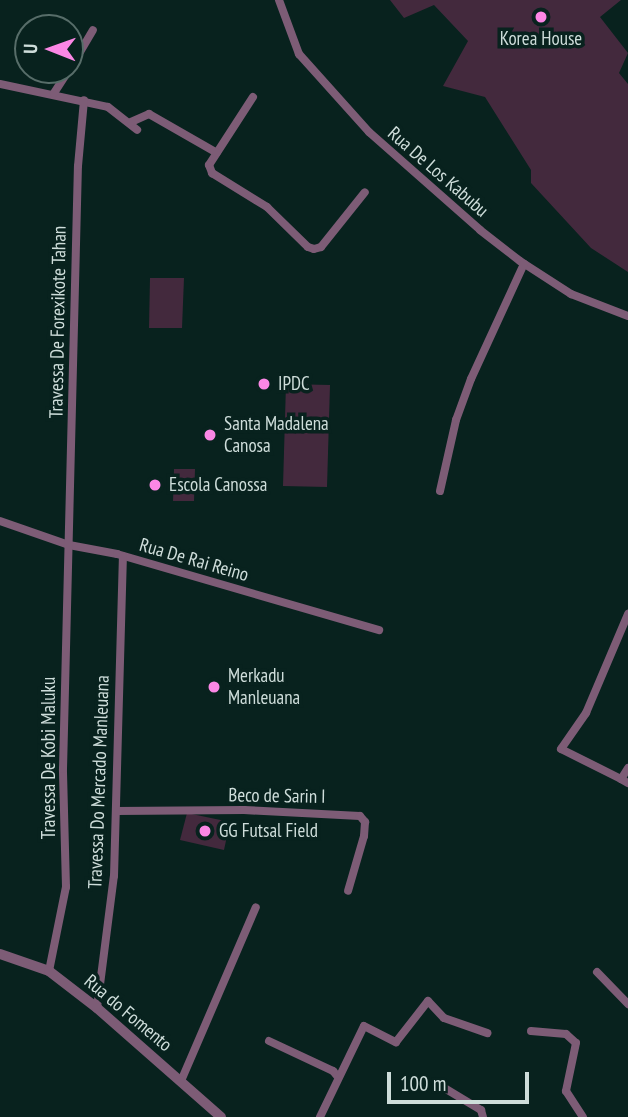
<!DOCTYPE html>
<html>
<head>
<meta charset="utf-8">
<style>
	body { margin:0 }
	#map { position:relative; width:628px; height:1117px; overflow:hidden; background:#08221e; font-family:"PT Sans Narrow",sans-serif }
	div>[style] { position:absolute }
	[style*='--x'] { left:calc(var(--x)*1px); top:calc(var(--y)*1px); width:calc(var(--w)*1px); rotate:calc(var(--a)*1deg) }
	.green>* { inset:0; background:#43293d }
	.minor>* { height:8px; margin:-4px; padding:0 4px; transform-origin:4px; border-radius:4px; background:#7d5c76 }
	.tertiary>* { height:10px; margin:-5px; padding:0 5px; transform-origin:5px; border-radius:5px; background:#7d5c76 }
	.dots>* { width:19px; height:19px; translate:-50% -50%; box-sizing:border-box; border:4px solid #08221e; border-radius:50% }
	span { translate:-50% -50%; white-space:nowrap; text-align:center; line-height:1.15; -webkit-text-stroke:7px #08221e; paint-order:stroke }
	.poi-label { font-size:19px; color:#ceddda }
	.left { translate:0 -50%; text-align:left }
	.street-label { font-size:19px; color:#ceddda }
	.north { position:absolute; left:14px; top:14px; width:70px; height:70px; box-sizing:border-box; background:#08221e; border:2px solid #576d69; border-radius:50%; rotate:271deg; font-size:19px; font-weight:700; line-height:28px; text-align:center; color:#ceddda }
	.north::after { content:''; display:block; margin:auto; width:24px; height:32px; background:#fb87e5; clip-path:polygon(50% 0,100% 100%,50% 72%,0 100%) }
	.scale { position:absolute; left:387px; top:1072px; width:142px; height:32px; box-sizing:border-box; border:4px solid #ceddda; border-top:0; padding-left:9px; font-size:21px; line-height:24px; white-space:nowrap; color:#ceddda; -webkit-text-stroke:5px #08221e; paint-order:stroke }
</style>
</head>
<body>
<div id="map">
	<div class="green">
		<i style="clip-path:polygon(390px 0,621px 0,600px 17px,628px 53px,619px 73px,628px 84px,628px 272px,591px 248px,531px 183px,531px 170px,485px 97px,443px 86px,468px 41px,434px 5px,404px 18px)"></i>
		<i style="clip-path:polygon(150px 278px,184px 278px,182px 328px,149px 328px)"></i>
		<i style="clip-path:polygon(286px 384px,330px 385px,327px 487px,283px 486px)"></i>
		<i style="clip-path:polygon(174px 469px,195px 469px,194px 501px,173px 501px)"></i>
		<i style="clip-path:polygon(187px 813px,230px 822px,224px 850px,180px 840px)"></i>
	</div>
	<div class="minor">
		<i style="--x:279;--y:0;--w:58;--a:69.7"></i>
		<i style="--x:299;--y:54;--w:105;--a:48.1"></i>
		<i style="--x:369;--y:132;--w:148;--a:41.4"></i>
		<i style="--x:480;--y:230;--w:51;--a:37.8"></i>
		<i style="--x:520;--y:261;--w:61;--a:32.9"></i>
		<i style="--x:571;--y:294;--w:61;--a:21.1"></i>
		<i style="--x:70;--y:69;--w:45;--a:-59.5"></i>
		<i style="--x:0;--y:84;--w:110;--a:12"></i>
		<i style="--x:108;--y:107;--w:37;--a:38"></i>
		<i style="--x:54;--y:93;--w:27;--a:-57"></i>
		<i style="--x:253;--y:97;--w:81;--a:122.9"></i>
		<i style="--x:209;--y:165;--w:9;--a:69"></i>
		<i style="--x:212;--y:173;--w:65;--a:31.7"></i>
		<i style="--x:267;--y:207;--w:57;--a:44.3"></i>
		<i style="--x:308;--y:247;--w:6;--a:18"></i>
		<i style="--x:314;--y:249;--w:7;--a:-16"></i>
		<i style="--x:321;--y:247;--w:70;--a:-51.3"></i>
		<i style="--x:131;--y:122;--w:20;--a:-24"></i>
		<i style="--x:149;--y:114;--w:78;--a:29.8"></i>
		<i style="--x:440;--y:491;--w:73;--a:-77.3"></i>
		<i style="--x:456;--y:420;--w:44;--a:-69.9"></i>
		<i style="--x:471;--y:379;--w:127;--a:-65.3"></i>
		<i style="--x:0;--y:521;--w:73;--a:19.2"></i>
		<i style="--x:69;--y:545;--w:49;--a:10.6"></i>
		<i style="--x:117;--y:554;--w:273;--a:16.2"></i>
		<i style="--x:628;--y:768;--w:13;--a:122"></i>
		<i style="--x:621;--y:779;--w:8;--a:30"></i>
		<i style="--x:621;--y:779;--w:67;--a:-153.4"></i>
		<i style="--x:561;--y:749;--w:44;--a:-55.2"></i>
		<i style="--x:586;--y:713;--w:108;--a:-67"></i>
		<i style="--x:116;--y:811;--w:128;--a:-0.4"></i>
		<i style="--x:244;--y:810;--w:116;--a:3"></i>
		<i style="--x:360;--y:816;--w:8;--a:50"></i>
		<i style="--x:365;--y:822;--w:14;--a:94"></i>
		<i style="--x:364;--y:836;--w:57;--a:106.2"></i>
		<i style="--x:49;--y:971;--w:86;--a:-78.6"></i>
		<i style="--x:66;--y:887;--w:118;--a:-91.5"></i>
		<i style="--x:63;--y:769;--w:603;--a:-88.58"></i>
		<i style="--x:78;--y:166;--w:66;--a:-84.8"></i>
		<i style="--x:597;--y:972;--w:45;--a:45.9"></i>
		<i style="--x:97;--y:1008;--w:133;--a:-82.7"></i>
		<i style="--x:114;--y:876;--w:320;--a:-88.4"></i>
		<i style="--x:531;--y:1031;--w:35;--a:5"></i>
		<i style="--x:566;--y:1034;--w:13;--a:42"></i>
		<i style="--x:576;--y:1043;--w:49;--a:101.8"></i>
		<i style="--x:566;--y:1091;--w:31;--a:57"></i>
		<i style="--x:269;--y:1041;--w:71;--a:25.1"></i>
		<i style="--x:333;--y:1071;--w:8;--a:50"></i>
		<i style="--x:181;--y:1081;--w:189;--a:-66.7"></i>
		<i style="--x:446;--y:1089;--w:41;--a:31"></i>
		<i style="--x:481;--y:1110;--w:7;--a:74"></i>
		<i style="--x:320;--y:1117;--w:101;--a:-64.2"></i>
		<i style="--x:364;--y:1026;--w:36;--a:27"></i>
		<i style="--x:396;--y:1042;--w:52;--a:-52"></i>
		<i style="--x:428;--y:1001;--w:23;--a:47"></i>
		<i style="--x:444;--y:1018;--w:46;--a:19.2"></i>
	</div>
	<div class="tertiary">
		<i style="--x:0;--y:954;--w:52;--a:19.1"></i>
		<i style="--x:49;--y:971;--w:61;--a:37.6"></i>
		<i style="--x:97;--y:1008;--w:165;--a:41.3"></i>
	</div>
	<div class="dots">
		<i style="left:541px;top:17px;background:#fb87e5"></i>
		<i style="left:264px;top:384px;background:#fb87e5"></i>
		<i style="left:210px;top:435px;background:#fb87e5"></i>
		<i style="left:155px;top:485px;background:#fb87e5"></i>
		<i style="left:214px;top:687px;background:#fb87e5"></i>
		<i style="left:205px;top:831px;background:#fb87e5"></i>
	</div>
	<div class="poi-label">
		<span style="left:541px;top:39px">Korea House</span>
		<span class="left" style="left:278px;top:384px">IPDC</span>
		<span class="left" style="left:224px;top:435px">Santa Madalena<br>Canosa</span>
		<span class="left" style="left:169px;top:485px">Escola Canossa</span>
		<span class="left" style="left:228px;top:687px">Merkadu<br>Manleuana</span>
		<span class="left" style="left:219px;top:831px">GG Futsal Field</span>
	</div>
	<div class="street-label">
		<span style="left:438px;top:172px;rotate:41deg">Rua De Los Kabubu</span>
		<span style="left:58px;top:322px;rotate:-89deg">Travessa De Forexikote Tahan</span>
		<span style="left:194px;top:560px;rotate:16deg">Rua De Rai Reino</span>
		<span style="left:49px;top:758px;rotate:-90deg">Travessa De Kobi Maluku</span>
		<span style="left:99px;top:782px;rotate:-88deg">Travessa Do Mercado Manleuana</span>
		<span style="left:277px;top:796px;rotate:1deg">Beco de Sarin I</span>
		<span style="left:128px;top:1013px;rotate:40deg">Rua do Fomento</span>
	</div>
	<div class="north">U</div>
	<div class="scale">100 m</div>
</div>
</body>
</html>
